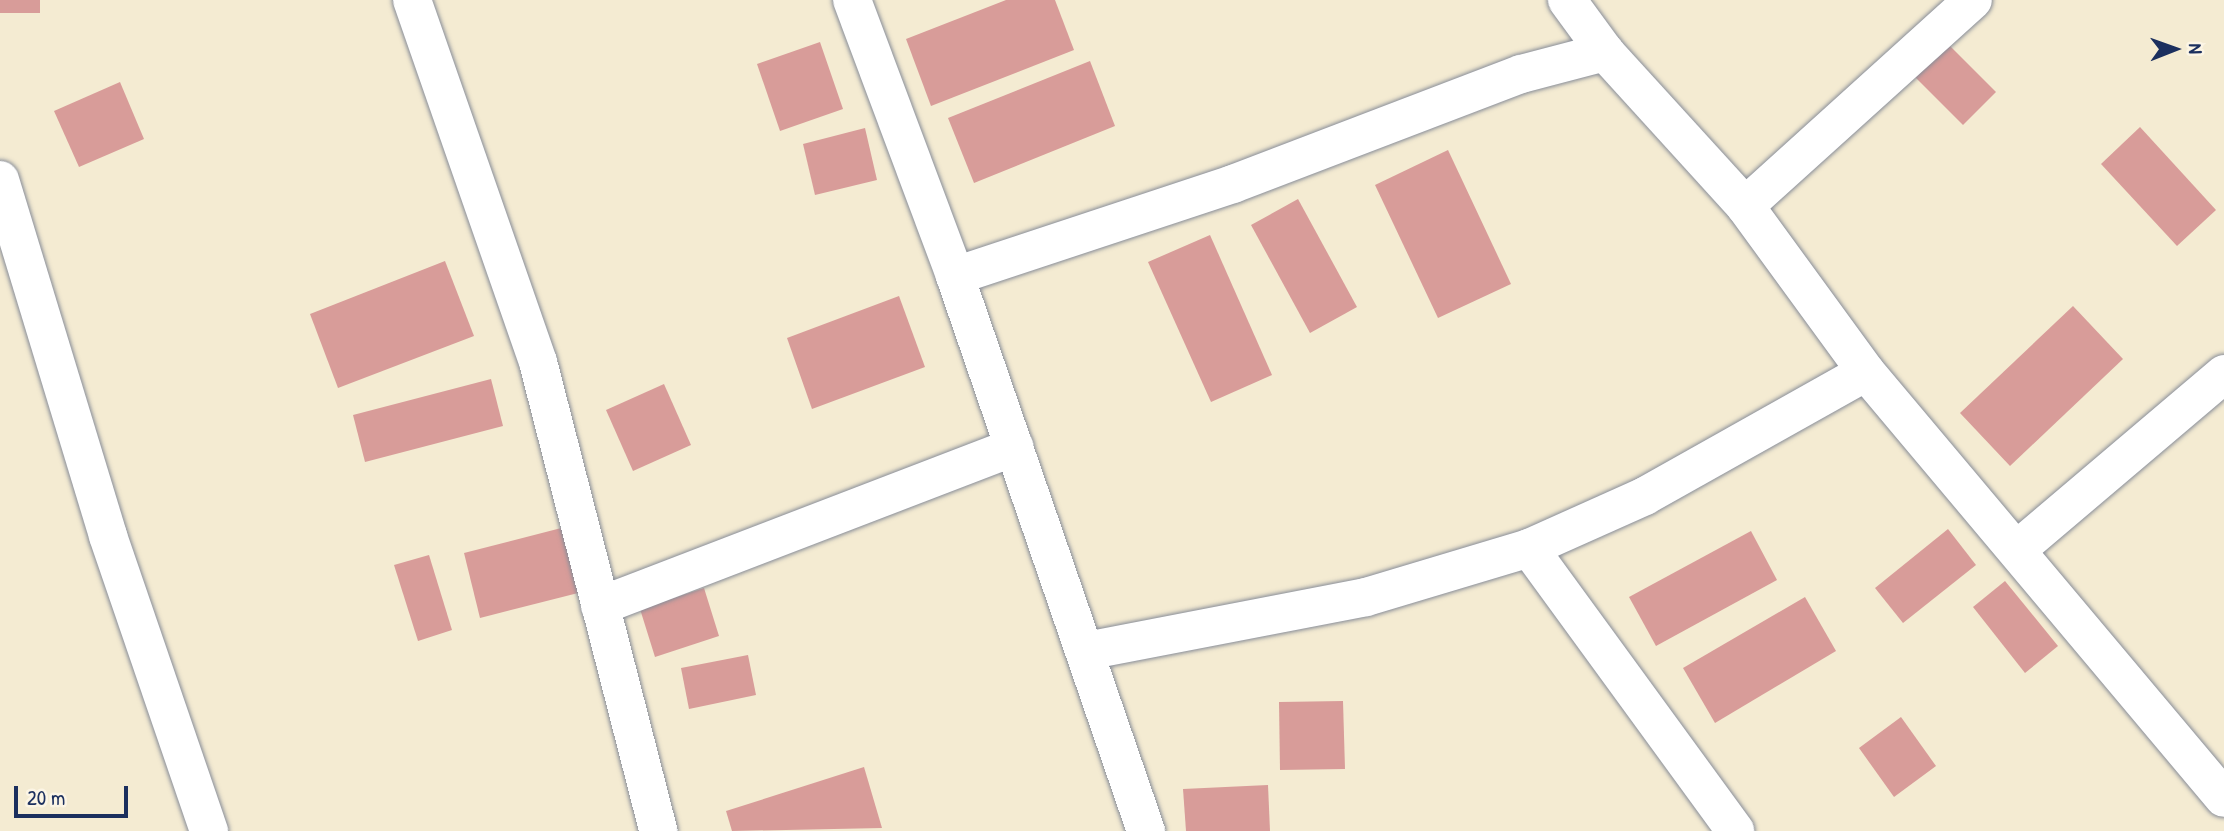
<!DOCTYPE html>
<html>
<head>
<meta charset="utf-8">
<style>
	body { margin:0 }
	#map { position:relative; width:2224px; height:831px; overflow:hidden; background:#f4ebd2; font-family:"Patrick Hand",sans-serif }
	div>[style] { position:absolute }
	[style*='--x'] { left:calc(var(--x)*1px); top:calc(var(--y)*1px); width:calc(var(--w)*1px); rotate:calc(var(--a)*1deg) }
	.building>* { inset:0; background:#d89c99 }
	.roads { filter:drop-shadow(0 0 2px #888d98) drop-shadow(0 0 2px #888d98) }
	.minor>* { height:38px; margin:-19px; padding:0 19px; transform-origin:19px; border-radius:19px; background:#fff }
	span { translate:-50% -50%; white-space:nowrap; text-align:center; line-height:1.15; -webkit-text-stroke:5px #fcf5e5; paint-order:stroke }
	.north { position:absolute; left:2140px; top:14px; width:70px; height:70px; -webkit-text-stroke:5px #fcf5e5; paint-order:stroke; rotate:89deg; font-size:19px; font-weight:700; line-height:28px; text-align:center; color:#1b2f5e }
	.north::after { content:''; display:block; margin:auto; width:24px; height:32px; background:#1b2f5e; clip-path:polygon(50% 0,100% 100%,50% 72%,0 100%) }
	.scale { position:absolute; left:14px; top:786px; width:114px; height:32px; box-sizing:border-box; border:4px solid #1b2f5e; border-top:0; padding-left:9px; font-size:21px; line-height:24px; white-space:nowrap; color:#1b2f5e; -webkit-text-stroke:5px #fcf5e5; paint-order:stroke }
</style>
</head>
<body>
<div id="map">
	<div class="building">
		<i style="clip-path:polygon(0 0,40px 0,40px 13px,0 13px)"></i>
		<i style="clip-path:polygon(1006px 0,1055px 0,1074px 50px,931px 106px,906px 39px)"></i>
		<i style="clip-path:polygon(820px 42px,843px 109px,780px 131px,757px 64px)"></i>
		<i style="clip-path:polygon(1946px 42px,1996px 92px,1963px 125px,1913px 75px)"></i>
		<i style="clip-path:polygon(1090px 61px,1115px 126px,974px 183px,948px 118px)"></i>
		<i style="clip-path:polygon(120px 82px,144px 139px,79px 167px,54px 111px)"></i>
		<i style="clip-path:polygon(2140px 127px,2216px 210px,2177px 246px,2101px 164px)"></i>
		<i style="clip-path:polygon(865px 128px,877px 180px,815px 195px,803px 144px)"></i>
		<i style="clip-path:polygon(1448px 150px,1511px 284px,1438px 318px,1375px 185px)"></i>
		<i style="clip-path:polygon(1298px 199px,1357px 307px,1310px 333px,1251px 225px)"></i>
		<i style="clip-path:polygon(1210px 235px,1272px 375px,1211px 402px,1148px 262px)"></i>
		<i style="clip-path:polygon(445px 261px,474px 336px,338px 388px,310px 314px)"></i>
		<i style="clip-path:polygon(899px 296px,925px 367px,812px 409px,787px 338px)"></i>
		<i style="clip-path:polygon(2073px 306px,2123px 359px,2010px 466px,1960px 413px)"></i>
		<i style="clip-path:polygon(491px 379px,503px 426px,365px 462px,353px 415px)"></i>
		<i style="clip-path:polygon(664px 384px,691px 445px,633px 471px,606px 410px)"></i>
		<i style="clip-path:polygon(569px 526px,586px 591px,480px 618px,464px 553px)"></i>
		<i style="clip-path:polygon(1948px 529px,1976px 565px,1903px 623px,1875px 588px)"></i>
		<i style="clip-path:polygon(1751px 531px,1777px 580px,1656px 646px,1629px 597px)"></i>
		<i style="clip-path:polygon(429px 555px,452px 630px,418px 641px,394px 565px)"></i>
		<i style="clip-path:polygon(2005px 581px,2058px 646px,2025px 673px,1973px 607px)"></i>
		<i style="clip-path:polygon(704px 588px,719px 636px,655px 657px,640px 609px)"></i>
		<i style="clip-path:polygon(1805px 597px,1836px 651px,1715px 723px,1683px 668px)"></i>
		<i style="clip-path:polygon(748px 655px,756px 695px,689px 709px,681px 668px)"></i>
		<i style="clip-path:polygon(1343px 701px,1345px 769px,1280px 770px,1279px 702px)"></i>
		<i style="clip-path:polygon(1901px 717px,1936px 766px,1894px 797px,1859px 748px)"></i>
		<i style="clip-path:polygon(864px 767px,882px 828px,732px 831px,726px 811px)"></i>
		<i style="clip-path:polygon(1268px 785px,1270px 831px,1186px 831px,1183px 789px)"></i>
	</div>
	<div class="roads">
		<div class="minor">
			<i style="--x:412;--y:0;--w:383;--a:70.8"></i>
			<i style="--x:538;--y:362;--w:484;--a:75.6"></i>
			<i style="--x:852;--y:0;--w:295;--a:69.5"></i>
			<i style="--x:955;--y:276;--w:587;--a:71.01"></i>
			<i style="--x:1567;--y:0;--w:64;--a:53.8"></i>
			<i style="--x:1605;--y:52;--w:208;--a:47.7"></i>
			<i style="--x:1745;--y:206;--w:205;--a:53.9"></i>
			<i style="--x:1866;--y:372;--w:556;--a:49.96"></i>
			<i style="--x:0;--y:180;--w:372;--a:73.1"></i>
			<i style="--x:108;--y:536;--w:312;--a:71.1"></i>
			<i style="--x:1745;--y:206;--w:307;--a:-42.1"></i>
			<i style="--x:955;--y:276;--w:293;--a:-18.3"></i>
			<i style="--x:1233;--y:184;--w:308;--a:-20.9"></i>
			<i style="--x:1521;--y:74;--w:87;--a:-14.7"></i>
			<i style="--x:1529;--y:548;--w:350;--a:53.9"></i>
			<i style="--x:2019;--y:548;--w:269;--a:-40.3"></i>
			<i style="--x:600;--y:606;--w:444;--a:-21"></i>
			<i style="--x:1086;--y:651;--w:285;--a:-10.9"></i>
			<i style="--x:1366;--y:597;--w:170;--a:-16.7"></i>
			<i style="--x:1529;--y:548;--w:127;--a:-24.1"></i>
			<i style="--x:1645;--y:496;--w:253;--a:-29.3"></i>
		</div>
	</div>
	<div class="north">N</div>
	<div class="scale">20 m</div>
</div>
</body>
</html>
